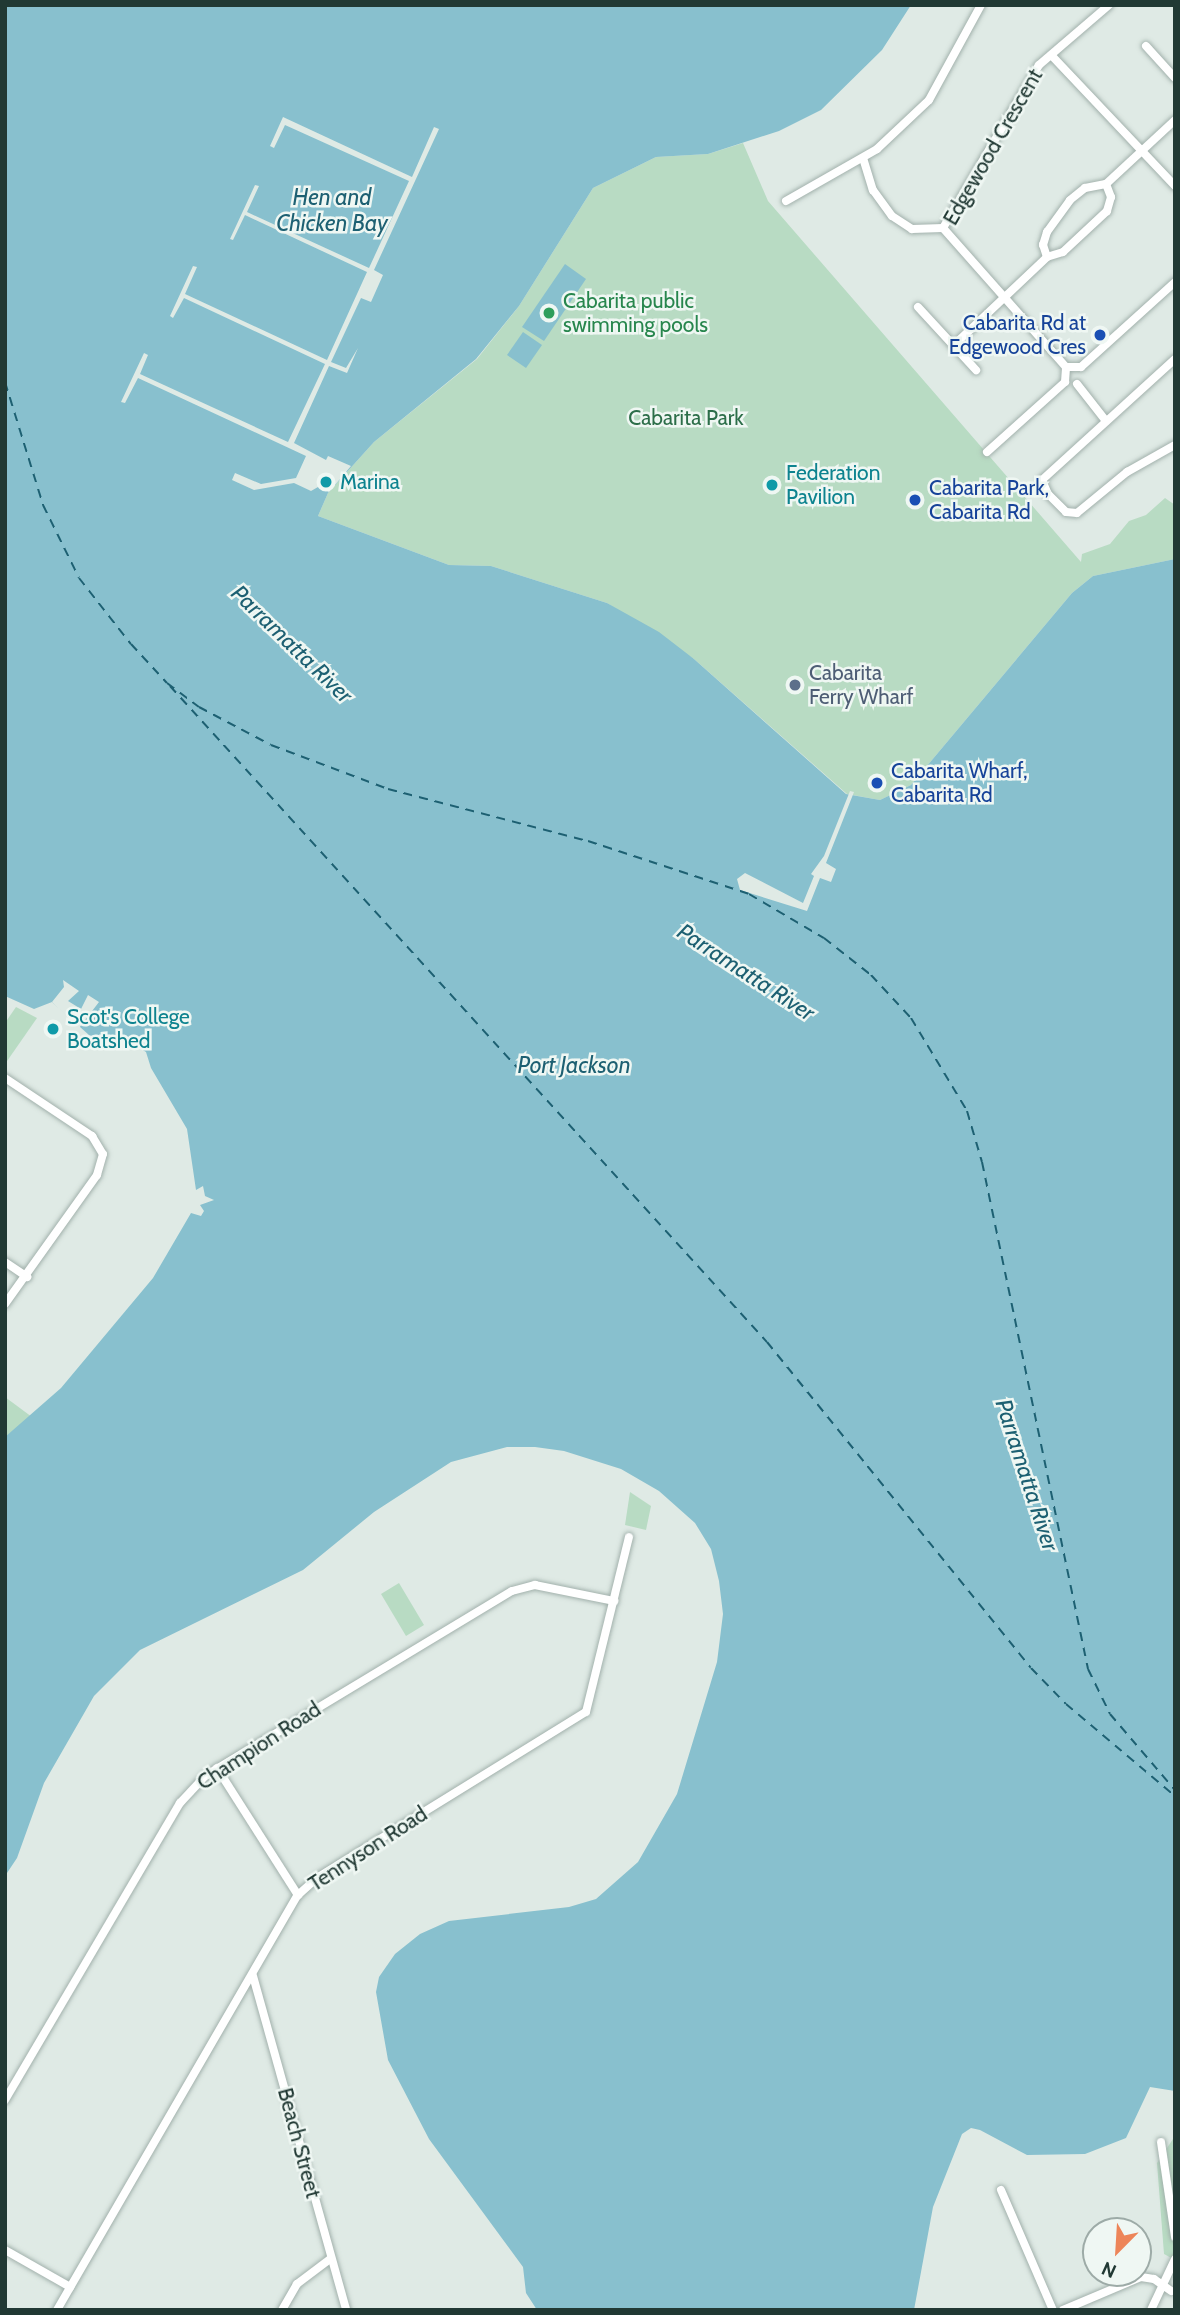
<!DOCTYPE html>
<html>
<head>
<meta charset="utf-8">
<style>
	body { margin:0 }
	#map { position:relative; width:1180px; height:2315px; overflow:hidden; background:#dfeae5; font-family:Cabin,sans-serif }
	div>[style] { position:absolute }
	[style*='--x'] { left:calc(var(--x)*1px); top:calc(var(--y)*1px); width:calc(var(--w)*1px); rotate:calc(var(--a)*1deg) }
	.green>* { inset:0; background:#b8dbc3 }
	.water>* { inset:0; background:#88c0ce }
	.pier>* { inset:0; background:#dfeae5 }
	.ferry>* { height:2px; margin-top:-1px; transform-origin:0; background:repeating-linear-gradient(90deg,#1d6072 0 9px,transparent 0 16px) }
	.roads { filter:drop-shadow(0 0 2px #a2b1ac) drop-shadow(0 0 2px #a2b1ac) }
	.street>* { height:8px; margin:-4px; padding:0 4px; transform-origin:4px; border-radius:4px; background:#fff }
	.dots>* { width:19px; height:19px; translate:-50% -50%; box-sizing:border-box; border:4px solid #eff7f3; border-radius:50% }
	span { translate:-50% -50%; white-space:nowrap; text-align:center; line-height:1.15; -webkit-text-stroke:5px #eff7f3; paint-order:stroke }
	.street-label { font-size:21px; color:#213934 }
	.leisure-label { font-size:21px; color:#27864d }
	.left { translate:0 -50%; text-align:left }
	.transit-label { font-size:21px; color:#164399 }
	.right { translate:-100% -50%; text-align:right }
	.park-label { font-size:21px; color:#2c6e49 }
	.culture-label { font-size:21px; color:#0d838f }
	.service-label { font-size:21px; color:#4e5e75 }
	.water-label { font-size:23px; color:#1d6072; font-style:italic }
	.frame { position:absolute; inset:0; border:7px solid #213934; pointer-events:none }
	.north { position:absolute; left:1082px; top:2217px; width:70px; height:70px; box-sizing:border-box; background:#eff7f3; border:2px solid #9daba7; border-radius:50%; rotate:204deg; font-size:19px; font-weight:700; line-height:28px; text-align:center; color:#213934 }
	.north::after { content:''; display:block; margin:auto; width:24px; height:32px; background:#ed8559; clip-path:polygon(50% 0,100% 100%,50% 72%,0 100%) }
</style>
</head>
<body>
<div id="map">
	<div class="green">
		<i style="clip-path:polygon(743px 143px,768px 201px,1081px 562px,1082px 554px,1110px 544px,1129px 521px,1146px 515px,1165px 498px,1175px 505px,1175px 559px,1093px 576px,1072px 593px,911px 785px,880px 800px,847px 794px,694px 659px,607px 603px,491px 566px,449px 565px,318px 516px,328px 493px,374px 442px,477px 359px,519px 306px,593px 188px,656px 157px,708px 154px)"></i>
		<i style="clip-path:polygon(16px 1007px,37px 1018px,5px 1064px,5px 1023px)"></i>
		<i style="clip-path:polygon(5px 1397px,32px 1417px,5px 1437px)"></i>
		<i style="clip-path:polygon(630px 1492px,651px 1506px,646px 1530px,625px 1525px)"></i>
		<i style="clip-path:polygon(399px 1583px,424px 1625px,406px 1636px,381px 1594px)"></i>
		<i style="clip-path:polygon(1175px 2136px,1175px 2260px,1164px 2254px,1157px 2163px)"></i>
	</div>
	<div class="water">
		<i style="clip-path:polygon(5px 5px,911px 5px,882px 50px,821px 110px,779px 131px,708px 154px,656px 157px,593px 188px,519px 306px,476px 359px,374px 442px,328px 493px,318px 516px,449px 565px,491px 566px,607px 603px,659px 632px,694px 659px,846px 794px,880px 800px,911px 785px,1072px 593px,1093px 576px,1175px 559px,1175px 2091px,1150px 2087px,1126px 2138px,1085px 2154px,1027px 2155px,980px 2130px,971px 2128px,962px 2134px,933px 2207px,914px 2310px,537px 2310px,526px 2293px,523px 2267px,429px 2139px,388px 2060px,376px 1992px,379px 1977px,395px 1954px,420px 1934px,449px 1921px,569px 1907px,596px 1899px,638px 1862px,677px 1794px,717px 1662px,723px 1614px,719px 1581px,711px 1549px,695px 1523px,659px 1491px,621px 1469px,564px 1451px,535px 1447px,507px 1447px,451px 1462px,374px 1512px,303px 1570px,140px 1650px,94px 1696px,44px 1783px,17px 1858px,5px 1876px,5px 1437px,61px 1388px,153px 1278px,191px 1213px,201px 1216px,204px 1211px,200px 1205px,214px 1200px,205px 1196px,203px 1186px,196px 1190px,187px 1129px,151px 1068px,146px 1052px,122px 1037px,106px 1041px,89px 1035px,52px 1002px,34px 1009px,5px 996px)"></i>
		<i style="clip-path:polygon(565px 264px,586px 279px,544px 341px,522px 327px)"></i>
		<i style="clip-path:polygon(523px 332px,542px 345px,526px 368px,507px 355px)"></i>
	</div>
	<div class="pier">
		<i style="clip-path:polygon(283px 117px,412px 177px,434px 127px,439px 129px,374px 270px,383px 275px,371px 302px,361px 298px,331px 362px,346px 368px,358px 348px,347px 373px,329px 366px,294px 443px,326px 460px,328px 456px,351px 466px,329px 492px,318px 487px,311px 491px,294px 483px,254px 490px,232px 480px,235px 473px,261px 484px,296px 478px,306px 456px,138px 378px,125px 403px,121px 402px,144px 353px,148px 355px,140px 374px,288px 442px,325px 364px,184px 298px,173px 318px,170px 316px,193px 266px,197px 267px,185px 294px,327px 360px,367px 272px,245px 215px,233px 240px,230px 239px,255px 185px,259px 186px,247px 212px,369px 268px,409px 181px,285px 125px,274px 148px,270px 146px)"></i>
		<i style="clip-path:polygon(850px 791px,854px 792px,826px 863px,836px 869px,831px 882px,820px 878px,807px 911px,740px 890px,737px 879px,745px 873px,803px 903px,814px 876px,811px 874px,824px 856px)"></i>
		<i style="clip-path:polygon(63px 980px,79px 991px,68px 1001px,81px 1009px,88px 995px,99px 1002px,79px 1028px,52px 1002px,64px 987px)"></i>
	</div>
	<div class="ferry">
		<i style="--x:5;--y:382;--w:129;--a:72.8"></i>
		<i style="--x:43;--y:505;--w:81;--a:63.7"></i>
		<i style="--x:79;--y:578;--w:84;--a:51.8"></i>
		<i style="--x:131;--y:644;--w:53;--a:47.3"></i>
		<i style="--x:167;--y:683;--w:40;--a:37"></i>
		<i style="--x:199;--y:707;--w:81;--a:27.8"></i>
		<i style="--x:271;--y:745;--w:125;--a:20.6"></i>
		<i style="--x:388;--y:789;--w:207;--a:14.6"></i>
		<i style="--x:588;--y:841;--w:169;--a:18.2"></i>
		<i style="--x:749;--y:894;--w:87;--a:30.4"></i>
		<i style="--x:824;--y:938;--w:60;--a:38.2"></i>
		<i style="--x:871;--y:975;--w:59;--a:47.1"></i>
		<i style="--x:911;--y:1018;--w:109;--a:58.9"></i>
		<i style="--x:967;--y:1111;--w:53;--a:73.6"></i>
		<i style="--x:982;--y:1162;--w:518;--a:78.19"></i>
		<i style="--x:1088;--y:1669;--w:50;--a:63.9"></i>
		<i style="--x:1110;--y:1714;--w:100;--a:49.5"></i>
		<i style="--x:170;--y:686;--w:887;--a:47.7"></i>
		<i style="--x:767;--y:1342;--w:419;--a:51"></i>
		<i style="--x:1031;--y:1668;--w:50;--a:45.8"></i>
		<i style="--x:1066;--y:1704;--w:143;--a:40.2"></i>
	</div>
	<div class="roads">
		<div class="street">
			<i style="--x:1146;--y:46;--w:43;--a:47.8"></i>
			<i style="--x:1053;--y:57;--w:178;--a:46.6"></i>
			<i style="--x:863;--y:158;--w:34;--a:73"></i>
			<i style="--x:873;--y:190;--w:32;--a:54"></i>
			<i style="--x:892;--y:216;--w:24;--a:33"></i>
			<i style="--x:912;--y:229;--w:31;--a:-2"></i>
			<i style="--x:1106;--y:184;--w:14;--a:69"></i>
			<i style="--x:1111;--y:197;--w:15;--a:106"></i>
			<i style="--x:1107;--y:211;--w:60;--a:137"></i>
			<i style="--x:1063;--y:252;--w:17;--a:163"></i>
			<i style="--x:1047;--y:257;--w:13;--a:-108"></i>
			<i style="--x:1043;--y:245;--w:14;--a:-73"></i>
			<i style="--x:1047;--y:232;--w:39;--a:-54"></i>
			<i style="--x:1070;--y:200;--w:19;--a:-39"></i>
			<i style="--x:1085;--y:188;--w:21;--a:-11"></i>
			<i style="--x:1106;--y:184;--w:94;--a:-42.8"></i>
			<i style="--x:786;--y:201;--w:105;--a:-29.7"></i>
			<i style="--x:877;--y:149;--w:71;--a:-43.3"></i>
			<i style="--x:929;--y:100;--w:108;--a:-61.3"></i>
			<i style="--x:943;--y:228;--w:189;--a:-59.5"></i>
			<i style="--x:1039;--y:65;--w:92;--a:-40.6"></i>
			<i style="--x:943;--y:228;--w:186;--a:48.5"></i>
			<i style="--x:918;--y:307;--w:86;--a:47.4"></i>
			<i style="--x:953;--y:346;--w:129;--a:-43.4"></i>
			<i style="--x:1175;--y:359;--w:180;--a:137.7"></i>
			<i style="--x:1042;--y:480;--w:15;--a:67"></i>
			<i style="--x:1048;--y:494;--w:25;--a:45"></i>
			<i style="--x:1066;--y:512;--w:11;--a:5"></i>
			<i style="--x:1077;--y:513;--w:65;--a:-39.4"></i>
			<i style="--x:1127;--y:472;--w:55;--a:-29.4"></i>
			<i style="--x:1081;--y:367;--w:127;--a:-42.1"></i>
			<i style="--x:1065;--y:382;--w:15;--a:-86"></i>
			<i style="--x:1066;--y:367;--w:15;--a:0"></i>
			<i style="--x:1077;--y:384;--w:47;--a:51.9"></i>
			<i style="--x:987;--y:452;--w:105;--a:-41.9"></i>
			<i style="--x:5;--y:1078;--w:105;--a:33.7"></i>
			<i style="--x:92;--y:1136;--w:21;--a:59"></i>
			<i style="--x:103;--y:1154;--w:22;--a:106"></i>
			<i style="--x:97;--y:1175;--w:158;--a:125.5"></i>
			<i style="--x:5;--y:1262;--w:27;--a:34"></i>
			<i style="--x:217;--y:1768;--w:151;--a:57.5"></i>
			<i style="--x:253;--y:1976;--w:347;--a:74.4"></i>
			<i style="--x:5;--y:2100;--w:345;--a:-59.5"></i>
			<i style="--x:180;--y:1803;--w:37;--a:-47"></i>
			<i style="--x:205;--y:1776;--w:358;--a:-31.1"></i>
			<i style="--x:512;--y:1591;--w:24;--a:-15"></i>
			<i style="--x:535;--y:1585;--w:81;--a:11.4"></i>
			<i style="--x:1161;--y:2142;--w:96;--a:81.6"></i>
			<i style="--x:1001;--y:2190;--w:131;--a:66.6"></i>
			<i style="--x:5;--y:2250;--w:75;--a:29.6"></i>
			<i style="--x:57;--y:2310;--w:480;--a:-59.9"></i>
			<i style="--x:298;--y:1895;--w:25;--a:-42"></i>
			<i style="--x:317;--y:1878;--w:316;--a:-31.7"></i>
			<i style="--x:586;--y:1712;--w:180;--a:-76.2"></i>
			<i style="--x:282;--y:2310;--w:30;--a:-60"></i>
			<i style="--x:297;--y:2284;--w:41;--a:-37.1"></i>
			<i style="--x:1063;--y:2310;--w:85;--a:-22.9"></i>
			<i style="--x:1141;--y:2277;--w:13;--a:9"></i>
			<i style="--x:1154;--y:2279;--w:21;--a:35"></i>
			<i style="--x:1151;--y:2310;--w:56;--a:-64.8"></i>
		</div>
	</div>
	<div class="dots">
		<i style="left:549px;top:313px;background:#2e9e5b"></i>
		<i style="left:1100px;top:335px;background:#1a4fb4"></i>
		<i style="left:326px;top:482px;background:#0f9aa8"></i>
		<i style="left:772px;top:485px;background:#0f9aa8"></i>
		<i style="left:915px;top:500px;background:#1a4fb4"></i>
		<i style="left:795px;top:685px;background:#5c6f8a"></i>
		<i style="left:877px;top:783px;background:#1a4fb4"></i>
		<i style="left:53px;top:1029px;background:#0f9aa8"></i>
	</div>
	<div class="street-label">
		<span style="left:993px;top:147px;rotate:-60deg">Edgewood Crescent</span>
		<span style="left:259px;top:1746px;rotate:-33deg">Champion Road</span>
		<span style="left:368px;top:1849px;rotate:-33deg">Tennyson Road</span>
		<span style="left:299px;top:2143px;rotate:75deg">Beach Street</span>
	</div>
	<div class="leisure-label">
		<span class="left" style="left:563px;top:313px">Cabarita public<br>swimming pools</span>
	</div>
	<div class="transit-label">
		<span class="right" style="left:1086px;top:335px">Cabarita Rd at<br>Edgewood Cres</span>
		<span class="left" style="left:929px;top:500px">Cabarita Park,<br>Cabarita Rd</span>
		<span class="left" style="left:891px;top:783px">Cabarita Wharf,<br>Cabarita Rd</span>
	</div>
	<div class="park-label">
		<span style="left:686px;top:418px">Cabarita Park</span>
	</div>
	<div class="culture-label">
		<span class="left" style="left:786px;top:485px">Federation<br>Pavilion</span>
		<span class="left" style="left:340px;top:482px">Marina</span>
		<span class="left" style="left:67px;top:1029px">Scot's College<br>Boatshed</span>
	</div>
	<div class="service-label">
		<span class="left" style="left:809px;top:685px">Cabarita<br>Ferry Wharf</span>
	</div>
	<div class="water-label">
		<span style="left:332px;top:210px">Hen and<br>Chicken Bay</span>
		<span style="left:292px;top:644px;rotate:44deg">Parramatta River</span>
		<span style="left:746px;top:972px;rotate:33deg">Parramatta River</span>
		<span style="left:574px;top:1065px">Port Jackson</span>
		<span style="left:1027px;top:1475px;rotate:72deg">Parramatta River</span>
	</div>
	<div class="frame"></div>
	<div class="north">N</div>
</div>
</body>
</html>
